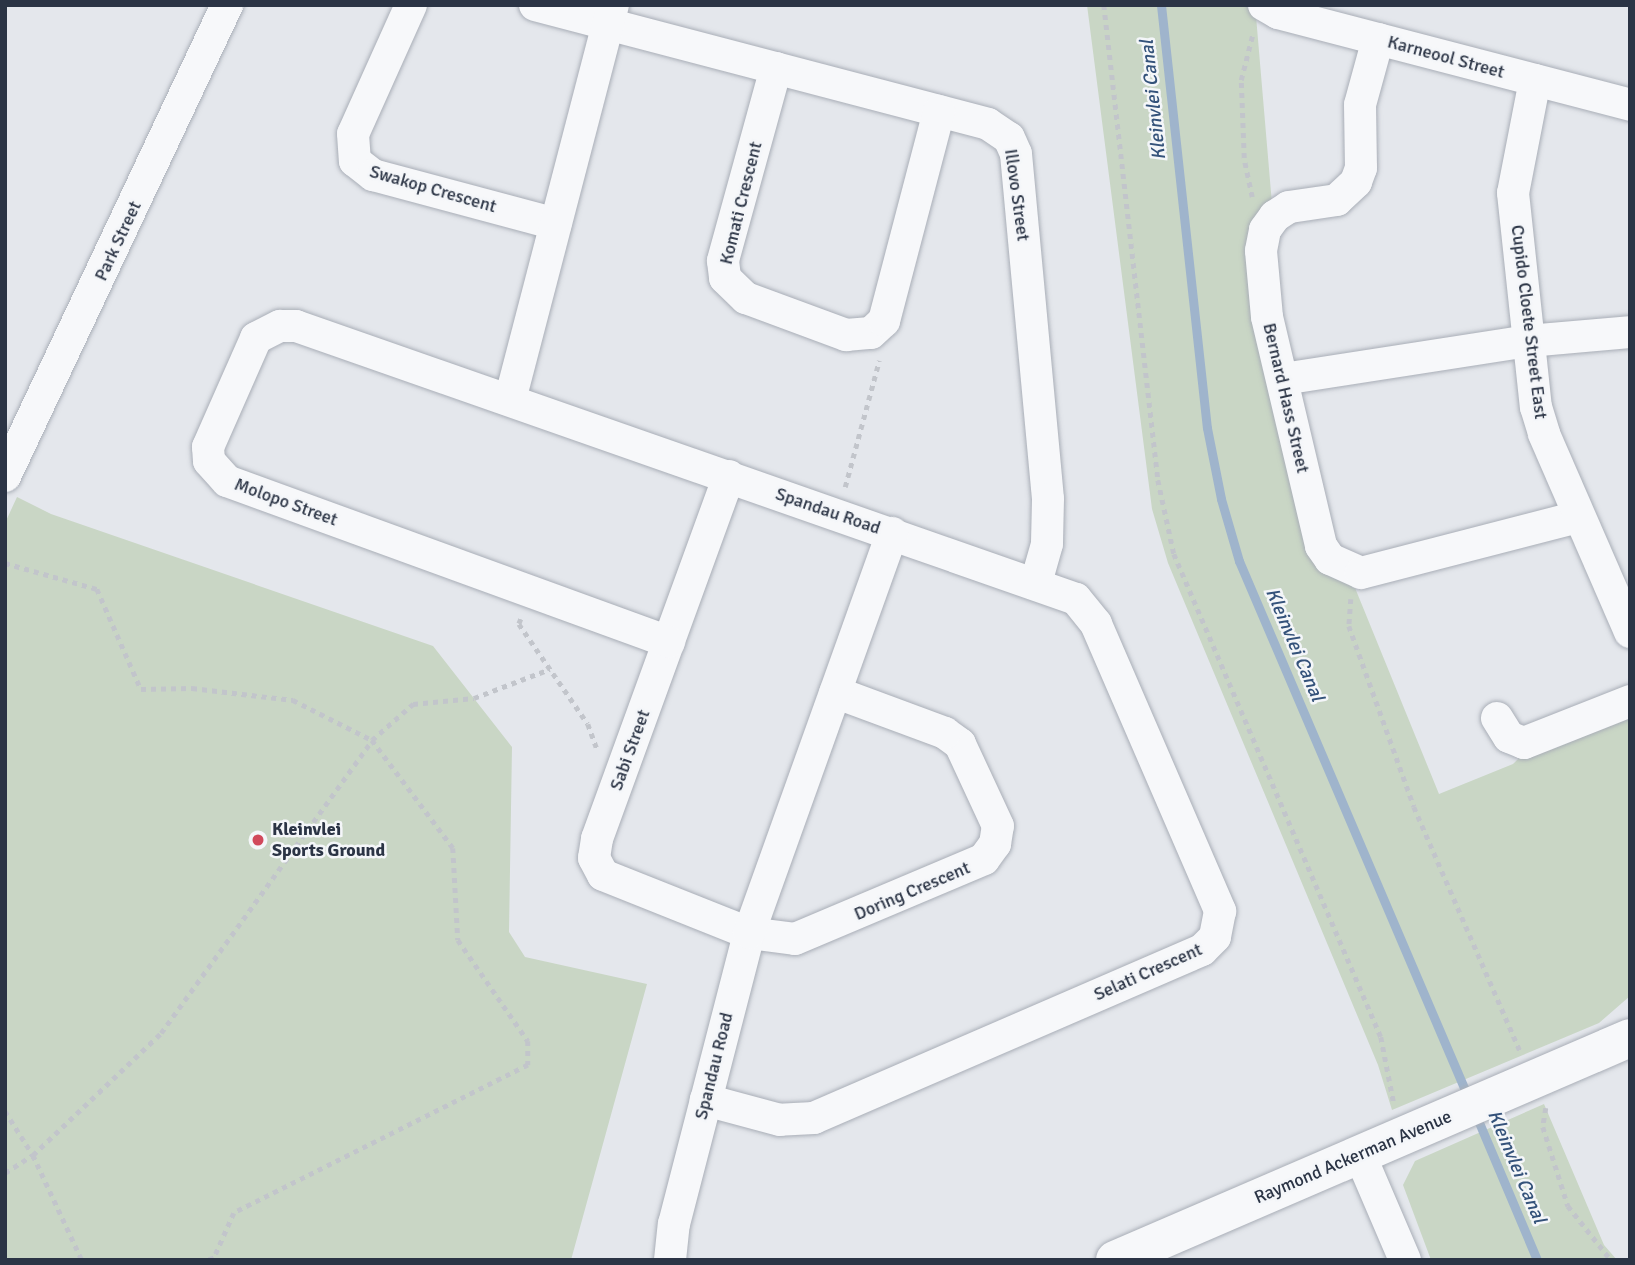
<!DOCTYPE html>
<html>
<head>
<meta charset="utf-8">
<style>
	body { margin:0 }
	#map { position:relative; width:1635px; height:1265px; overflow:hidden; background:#e4e7ec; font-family:Signika,sans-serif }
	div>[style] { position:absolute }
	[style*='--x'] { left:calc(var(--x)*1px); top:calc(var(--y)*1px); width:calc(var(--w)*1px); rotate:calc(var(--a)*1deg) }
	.green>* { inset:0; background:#c9d6c5 }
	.stream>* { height:9px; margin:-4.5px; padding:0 4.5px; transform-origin:4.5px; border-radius:4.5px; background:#9fb4cc }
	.path>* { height:4.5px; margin-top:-2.25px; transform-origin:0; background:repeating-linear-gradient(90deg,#c2c5cb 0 5px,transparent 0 10px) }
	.roads { filter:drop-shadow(0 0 2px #a9aeb7) drop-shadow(0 0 2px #a9aeb7) }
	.minor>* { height:32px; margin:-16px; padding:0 16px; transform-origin:16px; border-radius:16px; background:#f7f8fa }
	.tertiary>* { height:38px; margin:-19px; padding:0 19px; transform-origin:19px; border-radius:19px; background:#f7f8fa }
	.dots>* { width:19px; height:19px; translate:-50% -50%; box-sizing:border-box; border:4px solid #f4f6f9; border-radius:50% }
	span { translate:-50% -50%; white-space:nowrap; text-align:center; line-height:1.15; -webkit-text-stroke:5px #f4f6f9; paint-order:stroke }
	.street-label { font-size:18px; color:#2b3445 }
	.poi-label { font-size:18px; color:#2b3445; font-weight:700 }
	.left { translate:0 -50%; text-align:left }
	.water-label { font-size:19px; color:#34527a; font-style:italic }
	.frame { position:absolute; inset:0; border:7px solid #2b3445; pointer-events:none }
</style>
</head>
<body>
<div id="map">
	<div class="green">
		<i style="clip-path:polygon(1087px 5px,1245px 5px,1256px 16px,1272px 204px,1263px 362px,1439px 794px,1513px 764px,1530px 747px,1630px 711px,1630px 996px,1599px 1023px,1392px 1110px,1378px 1065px,1168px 563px,1152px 509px)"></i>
		<i style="clip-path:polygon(17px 497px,51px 514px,433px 646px,512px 747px,509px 932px,525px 957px,647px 984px,571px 1260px,5px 1260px,5px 523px)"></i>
		<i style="clip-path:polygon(1544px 1104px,1604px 1245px,1617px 1260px,1431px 1260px,1403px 1185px,1415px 1161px)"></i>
	</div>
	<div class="stream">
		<i style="--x:1161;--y:5;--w:425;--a:83.8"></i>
		<i style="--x:1207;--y:428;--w:72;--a:78.8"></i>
		<i style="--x:1221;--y:499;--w:65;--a:73.8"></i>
		<i style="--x:1239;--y:561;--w:583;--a:66.87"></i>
		<i style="--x:1475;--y:1113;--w:160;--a:67.1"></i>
	</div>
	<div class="path">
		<i style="--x:1104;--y:5;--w:478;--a:83.5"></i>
		<i style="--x:1158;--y:480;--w:76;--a:77.8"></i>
		<i style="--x:1174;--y:554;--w:525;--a:66.8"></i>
		<i style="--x:1381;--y:1037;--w:68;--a:79"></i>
		<i style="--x:1252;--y:197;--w:40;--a:-102"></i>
		<i style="--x:1244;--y:158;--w:78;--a:-92.2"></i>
		<i style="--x:1241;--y:80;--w:49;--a:-75.7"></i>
		<i style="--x:845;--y:487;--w:131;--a:-74.9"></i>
		<i style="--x:5;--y:563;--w:96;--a:15.8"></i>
		<i style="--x:97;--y:589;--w:109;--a:66.3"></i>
		<i style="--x:141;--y:689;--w:51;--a:-1.1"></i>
		<i style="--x:192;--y:688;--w:102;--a:6.8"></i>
		<i style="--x:293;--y:700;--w:89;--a:26.9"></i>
		<i style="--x:372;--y:740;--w:135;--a:53.1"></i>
		<i style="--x:453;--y:848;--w:92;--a:86.9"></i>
		<i style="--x:458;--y:940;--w:123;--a:55.3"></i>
		<i style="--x:528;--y:1041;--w:24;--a:90"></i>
		<i style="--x:528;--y:1065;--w:329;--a:153.3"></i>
		<i style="--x:234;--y:1213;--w:49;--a:114"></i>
		<i style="--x:214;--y:1258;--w:6;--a:162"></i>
		<i style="--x:1351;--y:599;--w:27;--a:94"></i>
		<i style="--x:1349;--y:626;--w:192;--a:70.2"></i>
		<i style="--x:1414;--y:807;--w:266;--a:66.5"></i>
		<i style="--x:521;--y:619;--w:5;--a:112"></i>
		<i style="--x:519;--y:624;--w:121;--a:55.4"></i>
		<i style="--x:588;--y:724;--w:29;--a:70"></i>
		<i style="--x:1546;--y:1108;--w:19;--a:99"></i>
		<i style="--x:1543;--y:1127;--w:83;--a:72.4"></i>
		<i style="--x:1568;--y:1206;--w:69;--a:51.5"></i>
		<i style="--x:5;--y:1111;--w:52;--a:57.5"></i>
		<i style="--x:33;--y:1155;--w:116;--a:65"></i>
		<i style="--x:5;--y:1173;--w:33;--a:-33"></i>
		<i style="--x:33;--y:1155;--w:177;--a:-43.6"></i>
		<i style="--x:161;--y:1033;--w:361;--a:-54.2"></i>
		<i style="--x:372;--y:740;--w:55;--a:-41.3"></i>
		<i style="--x:413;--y:704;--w:61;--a:-5.6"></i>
		<i style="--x:474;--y:698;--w:81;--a:-20.9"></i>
	</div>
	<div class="roads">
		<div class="minor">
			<i style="--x:411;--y:5;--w:141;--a:114.2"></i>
			<i style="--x:353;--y:134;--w:27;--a:86"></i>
			<i style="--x:355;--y:161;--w:23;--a:38"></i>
			<i style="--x:373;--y:175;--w:189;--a:15"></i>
			<i style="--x:535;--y:5;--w:468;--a:14.7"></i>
			<i style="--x:988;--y:124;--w:25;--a:34"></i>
			<i style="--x:1009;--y:138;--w:17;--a:66"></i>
			<i style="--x:1016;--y:154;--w:346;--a:84.7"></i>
			<i style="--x:1048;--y:499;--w:45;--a:91.3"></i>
			<i style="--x:1047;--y:544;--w:41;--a:105.8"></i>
			<i style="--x:1264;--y:5;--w:16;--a:30"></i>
			<i style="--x:1278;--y:13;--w:364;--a:14.6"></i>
			<i style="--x:1378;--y:39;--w:68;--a:105.3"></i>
			<i style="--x:1360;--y:105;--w:63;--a:89.1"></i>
			<i style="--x:1361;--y:168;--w:15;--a:110"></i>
			<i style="--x:1356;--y:182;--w:26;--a:137"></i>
			<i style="--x:1337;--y:200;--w:49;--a:171.7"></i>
			<i style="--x:1289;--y:207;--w:17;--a:147"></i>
			<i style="--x:1275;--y:216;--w:17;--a:126"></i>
			<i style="--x:1265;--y:230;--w:21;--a:101"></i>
			<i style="--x:1261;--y:251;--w:66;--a:84.8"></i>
			<i style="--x:1267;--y:317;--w:235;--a:76.7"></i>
			<i style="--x:1321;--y:546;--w:16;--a:55"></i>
			<i style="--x:1330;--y:559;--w:34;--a:24"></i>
			<i style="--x:1361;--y:573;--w:224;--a:-14.5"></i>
			<i style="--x:776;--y:68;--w:200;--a:105.4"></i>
			<i style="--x:723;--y:261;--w:17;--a:83"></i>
			<i style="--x:725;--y:278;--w:29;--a:44"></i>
			<i style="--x:746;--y:298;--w:107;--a:20.3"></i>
			<i style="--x:846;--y:335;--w:25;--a:-5"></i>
			<i style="--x:871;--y:333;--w:18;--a:-43"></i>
			<i style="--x:884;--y:321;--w:217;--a:-75.3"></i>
			<i style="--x:1535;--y:80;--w:115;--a:101"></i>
			<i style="--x:1513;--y:193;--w:215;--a:83.9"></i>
			<i style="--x:1536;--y:407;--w:28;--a:73"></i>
			<i style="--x:1544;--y:434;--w:216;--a:66.5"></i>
			<i style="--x:1283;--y:379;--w:248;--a:-8.8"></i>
			<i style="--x:1528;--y:341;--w:102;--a:-5"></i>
			<i style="--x:510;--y:400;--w:408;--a:-75.4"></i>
			<i style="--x:5;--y:476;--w:521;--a:-64.76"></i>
			<i style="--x:729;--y:476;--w:386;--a:110"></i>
			<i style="--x:597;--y:839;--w:19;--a:99"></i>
			<i style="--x:594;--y:858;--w:19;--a:62"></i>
			<i style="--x:603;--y:875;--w:157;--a:21.7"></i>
			<i style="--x:749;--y:933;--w:46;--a:7.4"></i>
			<i style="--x:795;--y:939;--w:205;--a:-22.9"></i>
			<i style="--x:984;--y:859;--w:19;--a:-54"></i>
			<i style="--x:995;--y:844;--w:18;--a:-81"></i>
			<i style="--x:998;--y:826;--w:90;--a:-114.9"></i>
			<i style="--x:960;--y:744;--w:19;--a:-144"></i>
			<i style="--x:945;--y:733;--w:117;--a:-159.6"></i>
			<i style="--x:669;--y:642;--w:470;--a:-160"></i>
			<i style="--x:227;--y:481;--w:27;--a:-132"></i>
			<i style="--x:209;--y:461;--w:14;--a:-94"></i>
			<i style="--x:208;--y:447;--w:119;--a:-66.2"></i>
			<i style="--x:256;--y:338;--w:27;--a:-27"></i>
			<i style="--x:280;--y:326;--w:16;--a:0"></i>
			<i style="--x:296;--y:326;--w:826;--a:19.29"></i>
			<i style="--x:1076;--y:599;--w:32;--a:51"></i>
			<i style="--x:1096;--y:624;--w:313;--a:66.6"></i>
			<i style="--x:1220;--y:911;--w:26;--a:101"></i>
			<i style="--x:1215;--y:937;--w:18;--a:135"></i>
			<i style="--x:1202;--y:950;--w:423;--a:156.6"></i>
			<i style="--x:814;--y:1118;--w:34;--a:177"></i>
			<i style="--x:780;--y:1120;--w:77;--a:-164.9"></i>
			<i style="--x:1497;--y:718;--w:22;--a:58"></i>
			<i style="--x:1509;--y:737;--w:16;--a:22"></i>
			<i style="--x:1524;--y:743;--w:114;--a:-21.6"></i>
			<i style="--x:1360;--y:1155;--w:114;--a:66.8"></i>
			<i style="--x:670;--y:1260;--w:36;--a:-84"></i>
			<i style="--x:674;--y:1224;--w:301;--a:-75.5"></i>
			<i style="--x:749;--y:933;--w:425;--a:-70.3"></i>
		</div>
		<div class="tertiary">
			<i style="--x:1115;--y:1260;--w:561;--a:-23.32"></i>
		</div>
	</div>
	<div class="dots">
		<i style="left:258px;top:840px;background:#d1495b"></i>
	</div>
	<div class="street-label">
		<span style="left:1446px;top:57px;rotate:15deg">Karneool Street</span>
		<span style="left:433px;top:189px;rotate:16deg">Swakop Crescent</span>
		<span style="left:1017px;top:195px;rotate:82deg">Illovo Street</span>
		<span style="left:741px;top:203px;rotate:-76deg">Komati Crescent</span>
		<span style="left:118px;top:241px;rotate:-65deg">Park Street</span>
		<span style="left:1529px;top:322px;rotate:83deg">Cupido Cloete Street East</span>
		<span style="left:1286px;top:398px;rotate:77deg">Bernard Hass Street</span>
		<span style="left:286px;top:502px;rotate:20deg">Molopo Street</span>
		<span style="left:828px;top:511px;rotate:19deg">Spandau Road</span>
		<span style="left:630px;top:750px;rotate:-70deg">Sabi Street</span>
		<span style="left:912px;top:891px;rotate:-23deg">Doring Crescent</span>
		<span style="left:1148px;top:972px;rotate:-24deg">Selati Crescent</span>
		<span style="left:714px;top:1066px;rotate:-76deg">Spandau Road</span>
		<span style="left:1353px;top:1157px;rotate:-23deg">Raymond Ackerman Avenue</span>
	</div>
	<div class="poi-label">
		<span class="left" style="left:272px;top:840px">Kleinvlei<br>Sports Ground</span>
	</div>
	<div class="water-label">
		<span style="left:1154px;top:100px;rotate:-96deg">Kleinvlei Canal</span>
		<span style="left:1294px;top:645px;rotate:67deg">Kleinvlei Canal</span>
		<span style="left:1516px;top:1167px;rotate:67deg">Kleinvlei Canal</span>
	</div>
	<div class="frame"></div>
</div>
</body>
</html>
